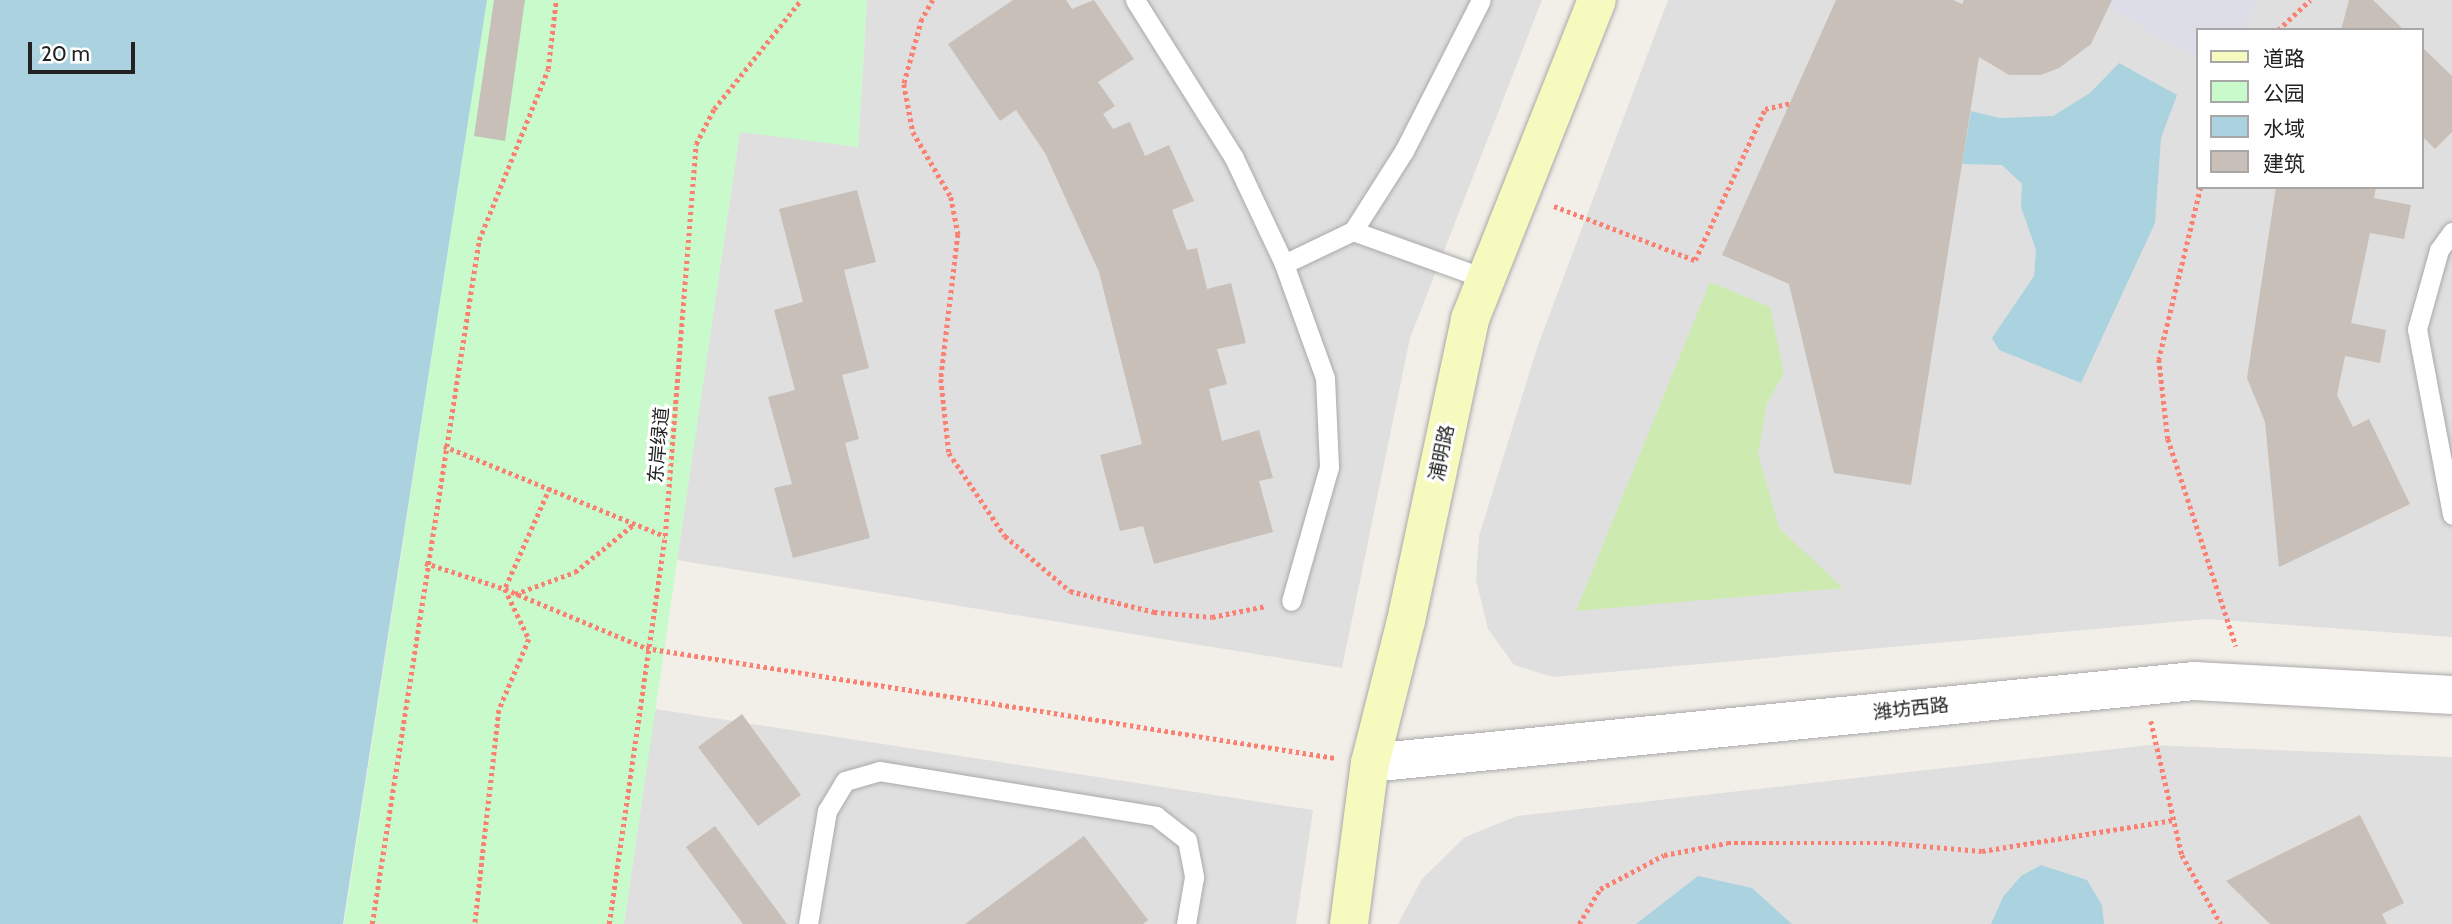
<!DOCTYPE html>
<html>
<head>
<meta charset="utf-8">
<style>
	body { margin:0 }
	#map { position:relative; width:2452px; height:924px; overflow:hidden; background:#f2efe9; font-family:Cabin,"Noto Sans SC",sans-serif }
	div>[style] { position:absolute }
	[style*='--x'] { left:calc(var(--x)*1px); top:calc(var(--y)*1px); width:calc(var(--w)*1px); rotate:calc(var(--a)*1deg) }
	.residential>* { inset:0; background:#e0dfdf }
	.grass>* { inset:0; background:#cdebb0 }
	.park>* { inset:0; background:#c8facc }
	.plaza>* { inset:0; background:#dddde8 }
	.water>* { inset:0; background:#aad3df }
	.building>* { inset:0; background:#c7bfb8 }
	.path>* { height:4.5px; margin-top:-2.25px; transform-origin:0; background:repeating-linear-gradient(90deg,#fa8072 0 3.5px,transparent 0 7px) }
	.roads { filter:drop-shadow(0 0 2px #a9a9a9) drop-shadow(0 0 2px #a9a9a9) }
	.lane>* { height:19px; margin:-9.5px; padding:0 9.5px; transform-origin:9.5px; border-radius:9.5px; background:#fff }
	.street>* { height:38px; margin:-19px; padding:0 19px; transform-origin:19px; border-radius:19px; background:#fff }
	.secondary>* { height:38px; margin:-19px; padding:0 19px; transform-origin:19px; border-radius:19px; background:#f7fabf }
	span { translate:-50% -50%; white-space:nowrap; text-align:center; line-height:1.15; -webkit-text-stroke:6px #fff; paint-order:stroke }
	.street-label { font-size:19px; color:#222 }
	.legend { position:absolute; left:2196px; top:28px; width:228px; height:161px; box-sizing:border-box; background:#fff; border:2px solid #a7a7a7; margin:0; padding:9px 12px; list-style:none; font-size:21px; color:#222 }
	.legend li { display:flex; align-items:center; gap:14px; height:35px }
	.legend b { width:35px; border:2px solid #a7a7a7 }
	.scale { position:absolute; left:28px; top:42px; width:107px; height:32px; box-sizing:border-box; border:4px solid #222; border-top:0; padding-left:9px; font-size:21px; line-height:24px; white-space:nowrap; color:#222; -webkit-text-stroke:5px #fff; paint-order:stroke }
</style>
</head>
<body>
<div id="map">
	<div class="residential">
		<i style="clip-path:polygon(867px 0,1542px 0,1410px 338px,1342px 668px,677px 560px,740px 131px,858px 147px)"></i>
		<i style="clip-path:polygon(evenodd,1668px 0,2452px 0,2452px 637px,2208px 619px,1553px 677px,1514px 665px,1488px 629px,1476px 580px,1479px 536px,1538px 345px,1668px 0,2198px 30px,2422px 30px,2422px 187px,2198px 187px,2198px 30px)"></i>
		<i style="clip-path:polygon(655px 709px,1313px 810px,1296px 924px,624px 924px)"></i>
		<i style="clip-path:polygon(2149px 745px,2452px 757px,2452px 924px,1398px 924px,1422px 879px,1465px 837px,1517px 816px)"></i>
	</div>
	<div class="grass">
		<i style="clip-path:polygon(1710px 282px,1770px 307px,1784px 373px,1767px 403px,1758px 454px,1779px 528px,1843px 588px,1576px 611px)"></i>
	</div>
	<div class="park">
		<i style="clip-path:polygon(487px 0,867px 0,858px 147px,740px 132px,624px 924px,344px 924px)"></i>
	</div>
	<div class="plaza">
		<i style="clip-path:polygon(2112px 0,2259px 0,2243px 30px,2198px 30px,2198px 58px,2110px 9px)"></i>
	</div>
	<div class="water">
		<i style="clip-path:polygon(0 0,487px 0,343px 924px,0 924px)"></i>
		<i style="clip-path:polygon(2119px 63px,2177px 95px,2161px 138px,2155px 223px,2081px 383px,1999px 350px,1992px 338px,2034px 276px,2036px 250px,2021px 207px,2022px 184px,2002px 165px,1962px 164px,1971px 111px,2000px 118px,2053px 116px,2090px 93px)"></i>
		<i style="clip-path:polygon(2041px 865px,2087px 880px,2102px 905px,2104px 924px,1991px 924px,2003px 897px,2021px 876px)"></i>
		<i style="clip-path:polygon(1698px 876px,1752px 888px,1792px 924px,1636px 924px)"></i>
	</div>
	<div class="building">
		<i style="clip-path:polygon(494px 0,525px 0,505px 141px,474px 136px)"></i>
		<i style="clip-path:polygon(1013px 0,1066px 0,1072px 9px,1094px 0,1134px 59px,1098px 82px,1115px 106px,1103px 114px,1113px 129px,1130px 122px,1145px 156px,1169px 145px,1194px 201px,1172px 210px,1187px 250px,1197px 248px,1207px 289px,1231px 283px,1246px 343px,1217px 349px,1227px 384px,1209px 389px,1222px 441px,1259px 430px,1273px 478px,1259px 481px,1273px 532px,1154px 564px,1143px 526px,1120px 531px,1100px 455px,1142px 444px,1099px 272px,1045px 153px,1016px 110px,1000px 121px,948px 44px)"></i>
		<i style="clip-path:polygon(1836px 0,1953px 0,1962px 4px,1964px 0,2112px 0,2091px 44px,2059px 68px,2041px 75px,2009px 75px,1979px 57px,1911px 485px,1834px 473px,1789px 284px,1722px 255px)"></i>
		<i style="clip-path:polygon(2349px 0,2373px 0,2404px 30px,2341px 30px)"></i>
		<i style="clip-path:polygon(2422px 47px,2452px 76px,2452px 132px,2435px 149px,2422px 136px)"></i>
		<i style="clip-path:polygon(2276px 187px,2376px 187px,2374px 198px,2411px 205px,2404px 239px,2370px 233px,2351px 323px,2386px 330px,2380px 363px,2345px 356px,2337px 395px,2353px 427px,2369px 419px,2410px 504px,2279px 567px,2265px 422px,2247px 378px)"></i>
		<i style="clip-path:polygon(857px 190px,876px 262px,844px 270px,869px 368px,842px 375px,859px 439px,845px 443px,870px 538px,793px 558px,774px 488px,792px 484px,768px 397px,795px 390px,774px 310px,803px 302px,779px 209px)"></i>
		<i style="clip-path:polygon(742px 714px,801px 795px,758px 826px,698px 747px)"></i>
		<i style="clip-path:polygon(2360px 815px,2404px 903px,2382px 914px,2387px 924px,2270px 924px,2226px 881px)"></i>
		<i style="clip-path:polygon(715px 826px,787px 924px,743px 924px,686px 847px)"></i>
		<i style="clip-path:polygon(1084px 836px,1148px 920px,1143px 924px,965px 924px)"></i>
	</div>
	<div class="path">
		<i style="--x:933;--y:0;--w:22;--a:120"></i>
		<i style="--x:922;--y:19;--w:67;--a:105.5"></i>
		<i style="--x:904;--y:84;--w:49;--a:79.4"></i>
		<i style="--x:913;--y:132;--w:75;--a:59.7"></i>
		<i style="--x:951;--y:197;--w:38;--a:79"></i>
		<i style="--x:958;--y:234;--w:146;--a:96.7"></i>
		<i style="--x:941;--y:379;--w:74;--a:83.8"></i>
		<i style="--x:949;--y:453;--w:100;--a:56"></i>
		<i style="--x:1005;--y:536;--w:85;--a:40.2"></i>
		<i style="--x:1070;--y:591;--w:87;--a:14"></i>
		<i style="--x:1154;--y:612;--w:58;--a:4.9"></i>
		<i style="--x:1212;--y:617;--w:55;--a:-11.5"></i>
		<i style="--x:2278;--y:30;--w:44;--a:-43.2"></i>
		<i style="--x:2201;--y:187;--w:177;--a:103.7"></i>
		<i style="--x:2159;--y:359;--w:81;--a:83.6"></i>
		<i style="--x:2168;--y:439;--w:218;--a:71.8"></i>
		<i style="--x:1554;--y:206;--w:151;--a:21"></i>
		<i style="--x:1695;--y:260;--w:166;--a:-65.1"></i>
		<i style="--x:1765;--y:109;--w:26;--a:-13"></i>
		<i style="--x:444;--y:446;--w:239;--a:22.2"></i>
		<i style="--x:550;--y:488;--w:111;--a:114"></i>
		<i style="--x:505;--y:589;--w:153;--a:22.7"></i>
		<i style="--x:646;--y:648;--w:698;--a:9.07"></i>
		<i style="--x:425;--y:563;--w:84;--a:18"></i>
		<i style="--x:505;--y:589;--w:55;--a:64.4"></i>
		<i style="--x:529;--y:639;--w:77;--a:112.9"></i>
		<i style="--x:499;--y:710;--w:215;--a:96.4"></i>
		<i style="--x:515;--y:594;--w:64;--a:-20.1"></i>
		<i style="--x:575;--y:572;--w:76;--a:-39.1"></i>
		<i style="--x:2151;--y:721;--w:138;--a:77"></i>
		<i style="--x:2182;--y:855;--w:79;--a:60.5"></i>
		<i style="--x:372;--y:924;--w:692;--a:-81.11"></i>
		<i style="--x:479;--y:240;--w:184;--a:-68"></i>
		<i style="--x:548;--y:69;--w:69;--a:-83.4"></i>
		<i style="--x:609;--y:924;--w:392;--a:-81.8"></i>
		<i style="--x:665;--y:536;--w:393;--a:-85.5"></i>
		<i style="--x:696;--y:144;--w:39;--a:-63"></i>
		<i style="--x:714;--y:109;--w:139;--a:-51.4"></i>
		<i style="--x:1579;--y:924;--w:41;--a:-59"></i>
		<i style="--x:1600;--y:889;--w:72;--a:-28"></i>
		<i style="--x:1664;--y:855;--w:64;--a:-10.8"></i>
		<i style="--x:1727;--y:843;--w:161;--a:0"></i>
		<i style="--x:1888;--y:843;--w:94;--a:4.9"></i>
		<i style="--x:1982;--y:851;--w:194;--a:-9.2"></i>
	</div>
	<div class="roads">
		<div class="lane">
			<i style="--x:1135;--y:0;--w:186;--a:57.9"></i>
			<i style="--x:1234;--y:158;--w:117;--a:64.7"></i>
			<i style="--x:1284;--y:264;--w:121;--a:70.2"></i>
			<i style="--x:1325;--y:378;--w:89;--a:87.4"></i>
			<i style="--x:1329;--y:467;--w:139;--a:105.8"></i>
			<i style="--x:1353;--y:231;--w:141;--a:19.8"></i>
			<i style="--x:2452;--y:232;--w:22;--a:126"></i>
			<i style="--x:2439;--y:250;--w:82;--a:105.6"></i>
			<i style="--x:2417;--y:329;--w:189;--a:79.3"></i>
			<i style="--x:1284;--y:264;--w:76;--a:-25.6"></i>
			<i style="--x:1353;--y:231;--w:95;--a:-57.5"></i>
			<i style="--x:1404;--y:151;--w:169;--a:-63"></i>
			<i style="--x:808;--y:924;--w:115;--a:-80.5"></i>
			<i style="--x:827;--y:811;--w:35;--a:-59"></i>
			<i style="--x:845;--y:781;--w:35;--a:-16"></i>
			<i style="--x:879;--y:771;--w:281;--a:9.2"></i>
			<i style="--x:1156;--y:816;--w:39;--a:38"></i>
			<i style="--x:1187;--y:840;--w:38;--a:79"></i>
			<i style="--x:1194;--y:877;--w:48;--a:99.7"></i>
		</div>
		<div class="street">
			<i style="--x:1370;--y:763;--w:829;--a:-5.68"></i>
			<i style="--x:2195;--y:681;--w:257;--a:3.1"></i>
		</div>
		<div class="secondary">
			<i style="--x:1349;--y:924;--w:162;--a:-82.6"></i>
			<i style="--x:1370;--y:763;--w:146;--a:-75.8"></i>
			<i style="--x:1406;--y:621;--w:309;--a:-78"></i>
			<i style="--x:1470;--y:319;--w:343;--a:-68.3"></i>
		</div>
	</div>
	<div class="street-label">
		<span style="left:659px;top:445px;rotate:-85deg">东岸绿道</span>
		<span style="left:1442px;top:453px;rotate:-78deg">浦明路</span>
		<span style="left:1911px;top:709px;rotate:-6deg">潍坊西路</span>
	</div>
	<ul class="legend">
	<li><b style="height:9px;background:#f7fabf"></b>道路</li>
	<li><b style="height:19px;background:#c8facc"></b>公园</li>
	<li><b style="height:19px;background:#aad3df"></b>水域</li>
	<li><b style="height:19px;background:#c7bfb8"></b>建筑</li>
	</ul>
	<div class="scale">20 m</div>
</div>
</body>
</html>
